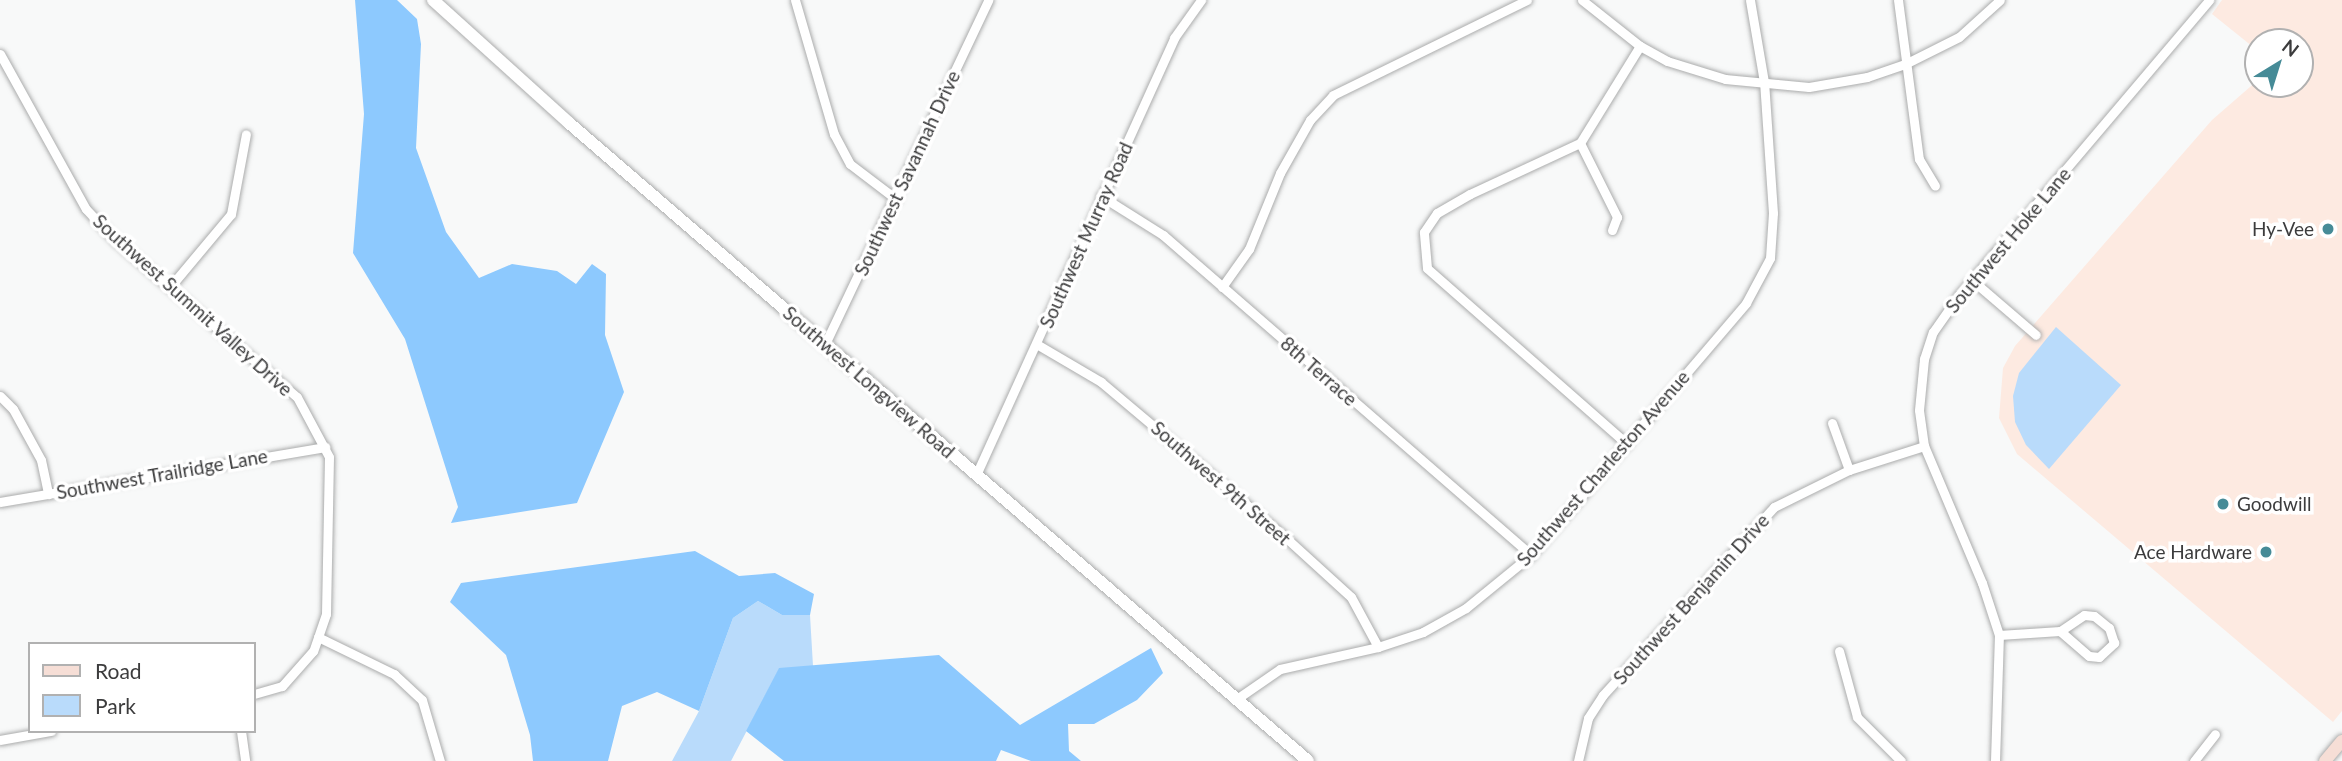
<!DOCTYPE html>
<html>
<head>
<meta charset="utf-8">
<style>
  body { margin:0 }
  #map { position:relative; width:2342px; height:761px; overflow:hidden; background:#f8f9f9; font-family:Lato,sans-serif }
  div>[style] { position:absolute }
  .commercial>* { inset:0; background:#fdeae1 }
  .green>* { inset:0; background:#b9dbfb }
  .forest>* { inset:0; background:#8dc9fe }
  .roads { filter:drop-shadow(0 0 2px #abacac) drop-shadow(0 0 2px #abacac) }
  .minor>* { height:9px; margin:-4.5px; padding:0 4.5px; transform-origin:4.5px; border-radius:4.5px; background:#fff }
  .tertiary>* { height:12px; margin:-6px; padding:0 6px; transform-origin:6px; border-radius:6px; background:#fff }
  .secondary>* { height:12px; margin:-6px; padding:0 6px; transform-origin:6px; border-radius:6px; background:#f6ded6 }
  .dots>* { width:19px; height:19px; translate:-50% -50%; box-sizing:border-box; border:4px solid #fff; border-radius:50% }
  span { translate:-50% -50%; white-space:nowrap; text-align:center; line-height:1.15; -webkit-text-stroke:7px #fff; paint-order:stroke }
  .street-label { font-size:19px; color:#3c3c3d }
  .poi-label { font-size:19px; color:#3c3c3d }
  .right { translate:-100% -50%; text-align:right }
  .left { translate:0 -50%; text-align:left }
  .legend { position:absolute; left:28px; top:642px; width:228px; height:91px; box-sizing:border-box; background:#fff; border:2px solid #b1b1b1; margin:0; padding:9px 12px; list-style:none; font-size:21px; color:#3c3c3d }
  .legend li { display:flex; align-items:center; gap:14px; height:35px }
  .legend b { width:35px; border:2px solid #b1b1b1 }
  .north { position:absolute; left:2244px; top:28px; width:70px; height:70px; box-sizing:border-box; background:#fff; border:2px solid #b1b1b1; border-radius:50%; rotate:38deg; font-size:19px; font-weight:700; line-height:28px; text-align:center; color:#3c3c3d }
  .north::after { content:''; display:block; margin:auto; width:24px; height:32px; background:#468b97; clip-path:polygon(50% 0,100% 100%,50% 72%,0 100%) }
</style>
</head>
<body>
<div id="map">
  <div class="commercial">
    <i style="clip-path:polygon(2222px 0,2342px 0,2342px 711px,2333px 722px,2017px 454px,1999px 418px,2003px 368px,2015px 346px,2212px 120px,2258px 80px,2258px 84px,2300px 84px,2300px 42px,2258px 42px,2258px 51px,2212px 14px)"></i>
  </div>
  <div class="green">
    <i style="clip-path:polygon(2056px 327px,2121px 385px,2049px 469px,2026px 445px,2015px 422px,2013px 396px,2019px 373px)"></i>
    <i style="clip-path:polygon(758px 601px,782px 615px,810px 615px,813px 666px,779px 669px,731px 761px,672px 761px,699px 711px,733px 618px)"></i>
  </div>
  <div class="forest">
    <i style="clip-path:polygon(355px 0,397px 0,417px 19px,421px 44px,416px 148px,446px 232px,479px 278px,512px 264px,557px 271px,576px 284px,592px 264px,606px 274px,605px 335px,624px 392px,577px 503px,451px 523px,458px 507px,405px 339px,353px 253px,364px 114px)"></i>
    <i style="clip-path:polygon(695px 551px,739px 576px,775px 573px,814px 594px,810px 615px,782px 615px,758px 601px,733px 618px,699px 711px,657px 692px,622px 706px,608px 761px,533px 761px,530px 735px,506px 655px,450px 602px,461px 583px)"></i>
    <i style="clip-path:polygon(1151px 648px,1163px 673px,1137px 700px,1094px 724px,1068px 724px,1069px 751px,1081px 761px,1031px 761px,1001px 750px,996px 761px,784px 761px,746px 731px,779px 668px,939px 655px,1020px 725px)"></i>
  </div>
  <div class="roads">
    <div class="minor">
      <i style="left:795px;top:0;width:140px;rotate:73.8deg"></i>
      <i style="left:834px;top:134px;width:34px;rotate:62deg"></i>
      <i style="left:850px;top:164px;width:58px;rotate:37.3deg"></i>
      <i style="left:1582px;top:0;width:74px;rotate:38.4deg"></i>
      <i style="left:1640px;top:46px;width:31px;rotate:29deg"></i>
      <i style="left:1667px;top:61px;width:61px;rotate:17.2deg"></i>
      <i style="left:1725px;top:79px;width:84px;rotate:5.4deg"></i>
      <i style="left:1809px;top:87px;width:59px;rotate:-9.8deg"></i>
      <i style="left:1867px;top:77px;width:40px;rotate:-18.9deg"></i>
      <i style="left:1905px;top:64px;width:60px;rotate:-26.6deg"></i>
      <i style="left:1959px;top:37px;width:55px;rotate:-42.1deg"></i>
      <i style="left:1898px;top:0;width:160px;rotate:82.5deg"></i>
      <i style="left:1919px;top:159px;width:31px;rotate:59deg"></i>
      <i style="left:0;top:54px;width:177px;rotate:61deg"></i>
      <i style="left:86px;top:209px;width:42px;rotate:46.9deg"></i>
      <i style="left:115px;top:240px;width:240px;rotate:40.8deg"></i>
      <i style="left:297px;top:397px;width:68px;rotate:61.9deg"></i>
      <i style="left:329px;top:457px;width:157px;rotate:91.1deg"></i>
      <i style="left:326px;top:614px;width:39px;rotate:109deg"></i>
      <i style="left:313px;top:651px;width:47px;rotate:131.5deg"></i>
      <i style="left:282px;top:686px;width:29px;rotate:164deg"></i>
      <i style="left:1580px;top:143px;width:83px;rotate:63.4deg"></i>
      <i style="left:1617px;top:217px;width:14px;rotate:111deg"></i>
      <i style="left:1101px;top:196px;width:73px;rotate:32.2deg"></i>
      <i style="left:1163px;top:235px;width:488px;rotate:41deg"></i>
      <i style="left:1972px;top:280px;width:84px;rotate:40.7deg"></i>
      <i style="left:170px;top:287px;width:95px;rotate:-50.1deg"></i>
      <i style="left:231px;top:214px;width:81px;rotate:-79.4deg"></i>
      <i style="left:1222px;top:287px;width:47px;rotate:-54.6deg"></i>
      <i style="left:1249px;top:249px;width:82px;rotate:-67.8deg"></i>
      <i style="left:1280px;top:173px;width:61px;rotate:-60.5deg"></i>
      <i style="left:1310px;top:120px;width:34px;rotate:-47deg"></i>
      <i style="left:1333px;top:95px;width:216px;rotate:-26.1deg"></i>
      <i style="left:825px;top:344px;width:381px;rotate:-64.6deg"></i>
      <i style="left:1038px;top:345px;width:73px;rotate:30.4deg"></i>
      <i style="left:1101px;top:382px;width:241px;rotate:40.1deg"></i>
      <i style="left:1285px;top:537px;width:89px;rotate:42.3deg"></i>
      <i style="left:1351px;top:597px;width:57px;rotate:61.6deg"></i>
      <i style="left:0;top:396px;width:18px;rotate:45deg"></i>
      <i style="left:13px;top:409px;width:58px;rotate:61.2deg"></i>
      <i style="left:41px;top:460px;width:35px;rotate:78deg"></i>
      <i style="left:1832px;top:423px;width:50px;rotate:70.1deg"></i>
      <i style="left:1627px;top:444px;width:266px;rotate:-138.7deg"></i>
      <i style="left:1427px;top:268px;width:36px;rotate:-95deg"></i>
      <i style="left:1424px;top:232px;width:23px;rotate:-56deg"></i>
      <i style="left:1437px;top:213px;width:38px;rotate:-30deg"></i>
      <i style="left:1470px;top:194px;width:121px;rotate:-24.9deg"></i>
      <i style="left:1580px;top:143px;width:114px;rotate:-58.3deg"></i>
      <i style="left:976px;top:475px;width:480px;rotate:-65.6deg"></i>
      <i style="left:1174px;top:38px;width:47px;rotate:-54.6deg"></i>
      <i style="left:0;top:502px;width:330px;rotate:-9.6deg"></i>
      <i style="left:1999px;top:635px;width:61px;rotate:-3.8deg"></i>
      <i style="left:2060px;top:631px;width:38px;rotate:41deg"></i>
      <i style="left:2089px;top:656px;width:10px;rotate:6deg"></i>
      <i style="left:2099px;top:657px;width:21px;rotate:-43deg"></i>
      <i style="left:2114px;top:643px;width:16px;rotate:-108deg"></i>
      <i style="left:2109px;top:628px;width:19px;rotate:-141deg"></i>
      <i style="left:2094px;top:616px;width:10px;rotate:-174deg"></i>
      <i style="left:2084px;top:615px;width:29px;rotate:146deg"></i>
      <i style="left:318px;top:637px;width:85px;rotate:26deg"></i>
      <i style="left:394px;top:674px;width:38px;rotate:43deg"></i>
      <i style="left:422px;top:700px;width:64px;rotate:73.6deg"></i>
      <i style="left:1839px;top:651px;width:68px;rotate:74.7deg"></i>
      <i style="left:1857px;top:717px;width:62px;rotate:45deg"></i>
      <i style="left:1238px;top:698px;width:51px;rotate:-34.6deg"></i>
      <i style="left:1280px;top:669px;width:100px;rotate:-12.7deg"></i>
      <i style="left:1378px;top:647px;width:47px;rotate:-18.4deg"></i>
      <i style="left:1423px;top:632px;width:49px;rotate:-29.2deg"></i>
      <i style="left:1466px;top:608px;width:84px;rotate:-39.2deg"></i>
      <i style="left:1531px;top:555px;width:331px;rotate:-49.5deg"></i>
      <i style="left:1746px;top:303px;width:51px;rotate:-61.9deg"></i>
      <i style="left:1770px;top:258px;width:45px;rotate:-86.2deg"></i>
      <i style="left:1773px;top:213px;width:131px;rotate:-93.9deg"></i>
      <i style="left:1764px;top:82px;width:83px;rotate:-99.7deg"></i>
      <i style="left:241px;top:731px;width:30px;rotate:82deg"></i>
      <i style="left:0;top:740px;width:52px;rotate:-10deg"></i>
      <i style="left:1578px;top:761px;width:44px;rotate:-76.9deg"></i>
      <i style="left:1588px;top:718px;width:27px;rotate:-57deg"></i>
      <i style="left:1603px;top:695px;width:254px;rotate:-47.7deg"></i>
      <i style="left:1774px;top:507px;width:84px;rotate:-26.3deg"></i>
      <i style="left:1849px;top:470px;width:79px;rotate:-17.7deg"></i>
      <i style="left:1995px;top:761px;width:126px;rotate:-88.2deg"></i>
      <i style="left:1999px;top:635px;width:55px;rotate:-108.1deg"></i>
      <i style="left:1982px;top:583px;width:149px;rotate:-112.9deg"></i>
      <i style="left:1924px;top:446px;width:36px;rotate:-98deg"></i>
      <i style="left:1919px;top:410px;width:51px;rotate:-84.4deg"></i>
      <i style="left:1924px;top:359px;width:28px;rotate:-72deg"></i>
      <i style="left:1933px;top:332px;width:45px;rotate:-54.9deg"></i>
      <i style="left:1959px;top:295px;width:387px;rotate:-49.7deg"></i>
      <i style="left:2194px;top:761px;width:34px;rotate:-52deg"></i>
    </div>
    <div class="tertiary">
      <i style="left:433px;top:0;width:183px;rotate:42.1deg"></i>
      <i style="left:569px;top:123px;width:976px;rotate:40.8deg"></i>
    </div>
    <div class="secondary">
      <i style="left:2325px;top:761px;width:26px;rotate:-50deg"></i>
    </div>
  </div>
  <div class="dots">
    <i style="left:2328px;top:229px;background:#468b97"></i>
    <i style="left:2223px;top:504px;background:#468b97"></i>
    <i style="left:2266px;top:552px;background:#468b97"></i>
  </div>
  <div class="street-label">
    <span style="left:907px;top:173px;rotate:-65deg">Southwest Savannah Drive</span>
    <span style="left:1086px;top:235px;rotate:-66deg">Southwest Murray Road</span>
    <span style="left:2008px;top:240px;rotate:-50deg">Southwest Hoke Lane</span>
    <span style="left:193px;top:305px;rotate:42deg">Southwest Summit Valley Drive</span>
    <span style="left:1319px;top:371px;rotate:41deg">8th Terrace</span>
    <span style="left:869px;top:382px;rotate:41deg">Southwest Longview Road</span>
    <span style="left:1603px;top:468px;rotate:-49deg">Southwest Charleston Avenue</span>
    <span style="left:162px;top:474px;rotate:-10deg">Southwest Trailridge Lane</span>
    <span style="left:1221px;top:483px;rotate:41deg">Southwest 9th Street</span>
    <span style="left:1691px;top:599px;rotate:-48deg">Southwest Benjamin Drive</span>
  </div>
  <div class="poi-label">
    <span class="right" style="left:2314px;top:229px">Hy-Vee</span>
    <span class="left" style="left:2237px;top:504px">Goodwill</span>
    <span class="right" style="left:2252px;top:552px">Ace Hardware</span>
  </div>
  <ul class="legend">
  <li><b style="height:9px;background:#f6ded6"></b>Road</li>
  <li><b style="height:19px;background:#b9dbfb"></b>Park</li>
  </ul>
  <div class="north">N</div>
</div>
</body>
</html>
